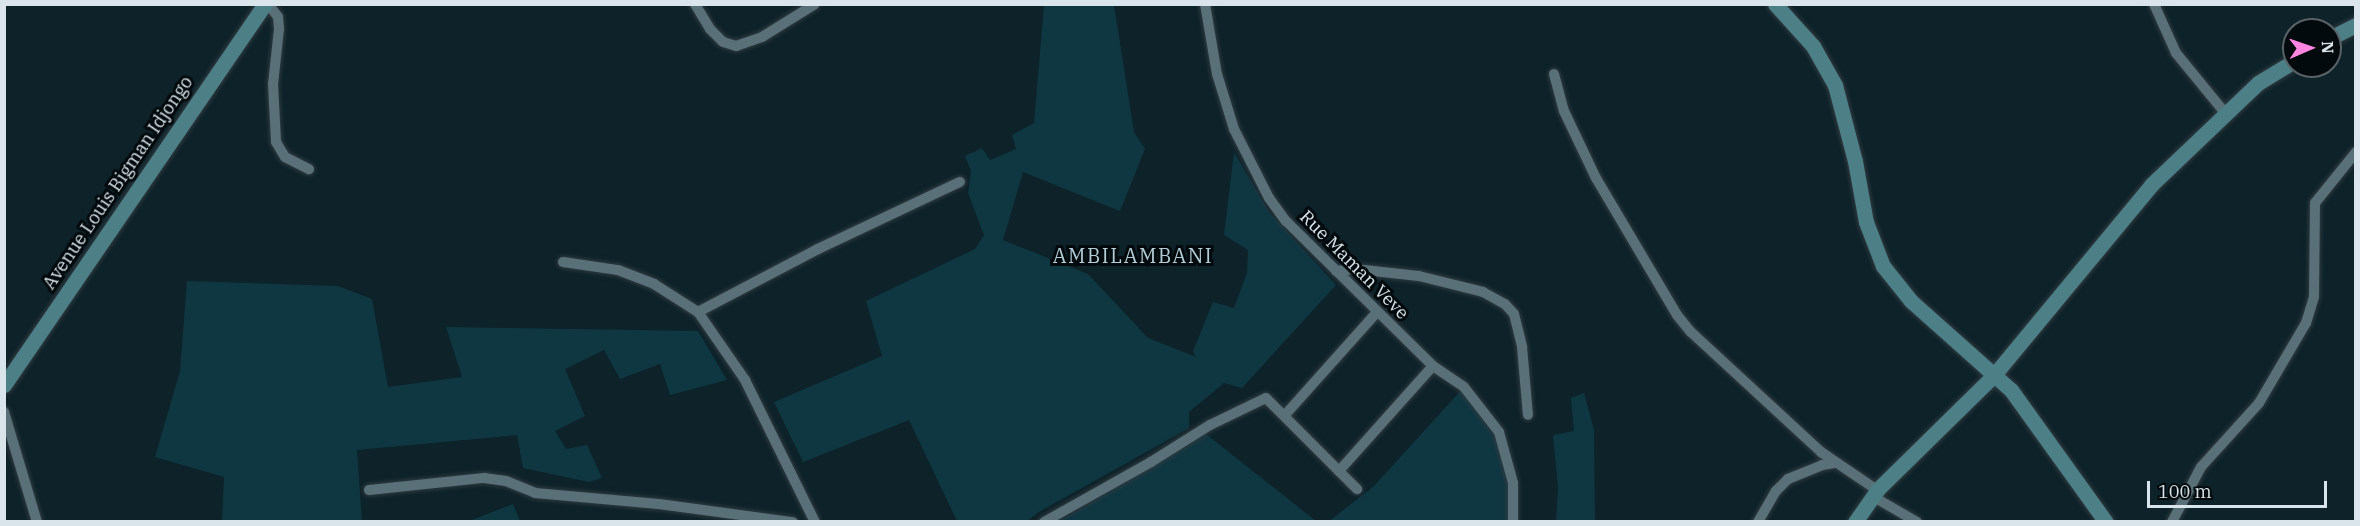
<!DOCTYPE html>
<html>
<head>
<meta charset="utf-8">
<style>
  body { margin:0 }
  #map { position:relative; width:2360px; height:526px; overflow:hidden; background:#0d2229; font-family:"IBM Plex Serif",serif }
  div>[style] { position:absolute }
  .green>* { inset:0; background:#0f3742 }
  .roads { filter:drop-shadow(0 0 2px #303b41) drop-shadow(0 0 2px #303b41) }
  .street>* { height:10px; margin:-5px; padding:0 5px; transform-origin:5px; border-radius:5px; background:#597078 }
  .secondary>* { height:15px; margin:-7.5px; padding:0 7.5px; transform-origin:7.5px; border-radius:7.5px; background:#4d7f86 }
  span { translate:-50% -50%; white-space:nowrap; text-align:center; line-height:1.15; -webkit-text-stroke:6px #030a0d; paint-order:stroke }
  .street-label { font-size:18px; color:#d9e5ea }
  .neighbourhood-label { font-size:20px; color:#b4ced7; letter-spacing:1.5px }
  .frame { position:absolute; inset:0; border:6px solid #d9e5ea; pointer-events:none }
  .north { position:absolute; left:2282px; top:18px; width:60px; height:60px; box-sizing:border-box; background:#030a0d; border:2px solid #596265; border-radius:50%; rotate:88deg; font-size:16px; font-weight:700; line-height:24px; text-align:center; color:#d9e5ea }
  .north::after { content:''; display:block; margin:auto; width:21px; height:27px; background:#fe86e1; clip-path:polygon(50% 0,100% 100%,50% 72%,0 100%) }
  .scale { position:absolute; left:2147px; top:481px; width:180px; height:27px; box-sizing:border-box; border:3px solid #d9e5ea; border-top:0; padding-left:8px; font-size:18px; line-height:21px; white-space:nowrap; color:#d9e5ea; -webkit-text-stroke:4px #030a0d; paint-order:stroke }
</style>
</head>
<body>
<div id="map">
  <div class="green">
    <i style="clip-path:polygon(1044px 5px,1114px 5px,1134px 132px,1145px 149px,1120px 211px,1023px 172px,1003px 240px,1088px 274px,1148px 338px,1196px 357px,1193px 351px,1213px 302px,1234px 308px,1247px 273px,1248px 250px,1224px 235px,1234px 152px,1269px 212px,1336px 285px,1242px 388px,1224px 383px,1189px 412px,1189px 428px,1039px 512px,1027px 521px,957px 521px,909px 420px,803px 462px,774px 402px,882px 356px,866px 301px,975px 249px,984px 235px,968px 193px,971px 171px,965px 156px,982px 148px,990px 160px,1016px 149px,1012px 135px,1034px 123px)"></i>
    <i style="clip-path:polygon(187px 281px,338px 286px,372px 299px,388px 387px,462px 377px,446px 327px,698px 331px,727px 380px,670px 395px,660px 364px,620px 379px,604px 350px,565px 369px,585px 416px,555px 431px,566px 449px,587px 445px,602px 478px,589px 482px,523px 468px,517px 435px,357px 450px,362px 521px,222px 521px,224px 477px,155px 457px,180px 371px)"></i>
    <i style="clip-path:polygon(1464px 387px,1499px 432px,1513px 483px,1513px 521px,1328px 522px,1374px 486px)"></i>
    <i style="clip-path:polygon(1584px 393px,1594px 430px,1595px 521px,1556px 521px,1558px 488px,1553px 435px,1574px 431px,1571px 398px)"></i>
    <i style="clip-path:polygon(1206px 434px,1316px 521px,1058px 522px,1171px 456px)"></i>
    <i style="clip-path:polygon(513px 504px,520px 521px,469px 521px)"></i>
  </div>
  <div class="roads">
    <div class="street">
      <i style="left:268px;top:4px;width:16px;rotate:52deg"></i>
      <i style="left:278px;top:17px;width:12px;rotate:85deg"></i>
      <i style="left:279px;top:29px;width:55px;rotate:96.2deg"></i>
      <i style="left:273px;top:84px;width:58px;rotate:87deg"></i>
      <i style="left:276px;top:142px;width:17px;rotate:59deg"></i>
      <i style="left:285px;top:157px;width:27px;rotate:27deg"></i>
      <i style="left:695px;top:4px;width:29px;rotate:59deg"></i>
      <i style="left:710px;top:29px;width:18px;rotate:45deg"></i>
      <i style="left:723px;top:42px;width:14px;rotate:17deg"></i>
      <i style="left:736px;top:46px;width:28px;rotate:-19deg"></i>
      <i style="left:762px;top:37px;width:62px;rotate:-31.9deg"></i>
      <i style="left:1205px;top:4px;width:71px;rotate:80.3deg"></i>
      <i style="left:1217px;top:74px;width:58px;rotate:72.8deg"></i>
      <i style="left:1234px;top:129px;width:77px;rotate:63.1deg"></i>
      <i style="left:1269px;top:198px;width:29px;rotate:54deg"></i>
      <i style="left:1286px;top:221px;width:206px;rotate:44.6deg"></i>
      <i style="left:1433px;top:366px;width:37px;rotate:34deg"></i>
      <i style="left:1464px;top:387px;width:57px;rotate:52.1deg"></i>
      <i style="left:1499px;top:432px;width:53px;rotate:74.6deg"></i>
      <i style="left:1513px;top:483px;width:39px;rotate:90deg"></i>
      <i style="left:2154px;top:4px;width:54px;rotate:65.8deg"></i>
      <i style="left:2176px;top:53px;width:79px;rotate:50.7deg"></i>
      <i style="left:1554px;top:74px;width:38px;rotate:75deg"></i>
      <i style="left:1564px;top:111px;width:74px;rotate:64.5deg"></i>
      <i style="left:1596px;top:178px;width:159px;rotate:59.4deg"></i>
      <i style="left:1677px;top:315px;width:22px;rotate:51deg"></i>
      <i style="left:1691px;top:332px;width:177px;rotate:42.7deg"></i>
      <i style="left:1821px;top:452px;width:68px;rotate:34.2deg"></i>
      <i style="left:563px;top:262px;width:56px;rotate:8.3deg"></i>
      <i style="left:618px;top:270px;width:39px;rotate:21deg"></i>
      <i style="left:654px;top:284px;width:52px;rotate:32.5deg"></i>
      <i style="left:698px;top:312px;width:83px;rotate:55.3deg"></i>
      <i style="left:745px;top:380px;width:158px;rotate:63.8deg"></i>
      <i style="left:1336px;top:271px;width:19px;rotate:-6deg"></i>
      <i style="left:1355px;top:269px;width:64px;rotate:6.2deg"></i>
      <i style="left:1419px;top:276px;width:66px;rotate:14deg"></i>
      <i style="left:1483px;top:292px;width:25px;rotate:29deg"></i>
      <i style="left:1505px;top:304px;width:13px;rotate:48deg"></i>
      <i style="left:1514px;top:314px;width:34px;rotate:76deg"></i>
      <i style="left:1522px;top:347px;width:68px;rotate:85deg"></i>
      <i style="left:698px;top:312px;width:136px;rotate:-27.7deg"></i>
      <i style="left:818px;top:249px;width:157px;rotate:-25.3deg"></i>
      <i style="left:4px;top:412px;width:115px;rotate:73.3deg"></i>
      <i style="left:1285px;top:415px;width:138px;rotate:-48.2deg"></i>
      <i style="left:1339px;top:471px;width:141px;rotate:-48.2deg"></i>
      <i style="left:369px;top:490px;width:116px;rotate:-6deg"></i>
      <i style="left:484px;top:478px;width:22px;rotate:8deg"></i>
      <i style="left:506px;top:481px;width:31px;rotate:22deg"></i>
      <i style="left:535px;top:493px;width:124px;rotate:5.1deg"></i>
      <i style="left:659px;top:504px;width:135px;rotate:7.7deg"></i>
      <i style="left:1872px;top:496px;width:52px;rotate:30deg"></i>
      <i style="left:1044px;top:522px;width:123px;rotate:-29.3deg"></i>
      <i style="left:1151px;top:462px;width:70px;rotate:-32.1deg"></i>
      <i style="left:1210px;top:425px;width:62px;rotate:-25.7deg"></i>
      <i style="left:1266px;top:398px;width:129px;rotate:45deg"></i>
      <i style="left:1758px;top:522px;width:36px;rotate:-60deg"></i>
      <i style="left:1776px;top:491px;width:17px;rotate:-45deg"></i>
      <i style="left:1788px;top:479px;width:37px;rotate:-22deg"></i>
      <i style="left:1822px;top:465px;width:13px;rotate:-9deg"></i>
      <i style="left:2172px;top:522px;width:62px;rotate:-62.2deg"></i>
      <i style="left:2201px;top:467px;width:86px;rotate:-47.8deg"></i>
      <i style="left:2259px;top:403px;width:93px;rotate:-59.6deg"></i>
      <i style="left:2306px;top:323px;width:27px;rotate:-73deg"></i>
      <i style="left:2314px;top:297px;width:94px;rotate:-89.4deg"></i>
      <i style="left:2315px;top:203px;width:65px;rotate:-51.2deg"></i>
    </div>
    <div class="secondary">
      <i style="left:1775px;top:4px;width:57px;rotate:47.9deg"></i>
      <i style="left:1813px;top:46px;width:45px;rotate:60.6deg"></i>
      <i style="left:1835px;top:85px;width:79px;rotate:75.3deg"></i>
      <i style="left:1855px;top:161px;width:62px;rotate:79.8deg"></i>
      <i style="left:1866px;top:222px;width:47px;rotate:68.9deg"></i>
      <i style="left:1883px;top:266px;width:45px;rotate:51.3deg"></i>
      <i style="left:1911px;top:301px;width:134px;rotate:41.7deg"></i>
      <i style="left:2011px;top:390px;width:163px;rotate:54.3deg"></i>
      <i style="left:2330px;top:38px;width:29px;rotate:-27deg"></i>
      <i style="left:4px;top:385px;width:462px;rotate:-55.6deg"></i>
      <i style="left:1855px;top:522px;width:39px;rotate:-55deg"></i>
      <i style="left:1877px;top:490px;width:164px;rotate:-44.5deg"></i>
      <i style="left:1994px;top:375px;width:246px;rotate:-50.4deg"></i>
      <i style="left:2151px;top:185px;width:148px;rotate:-43.6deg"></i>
      <i style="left:2258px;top:83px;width:42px;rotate:-31.4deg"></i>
    </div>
  </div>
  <div class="street-label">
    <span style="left:118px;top:183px;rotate:-56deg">Avenue Louis Bigman Idjongo</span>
    <span style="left:1354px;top:265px;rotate:45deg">Rue Maman Veve</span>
  </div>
  <div class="neighbourhood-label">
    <span style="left:1133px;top:255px">AMBILAMBANI</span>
  </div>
  <div class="frame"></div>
  <div class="north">N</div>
  <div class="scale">100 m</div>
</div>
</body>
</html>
